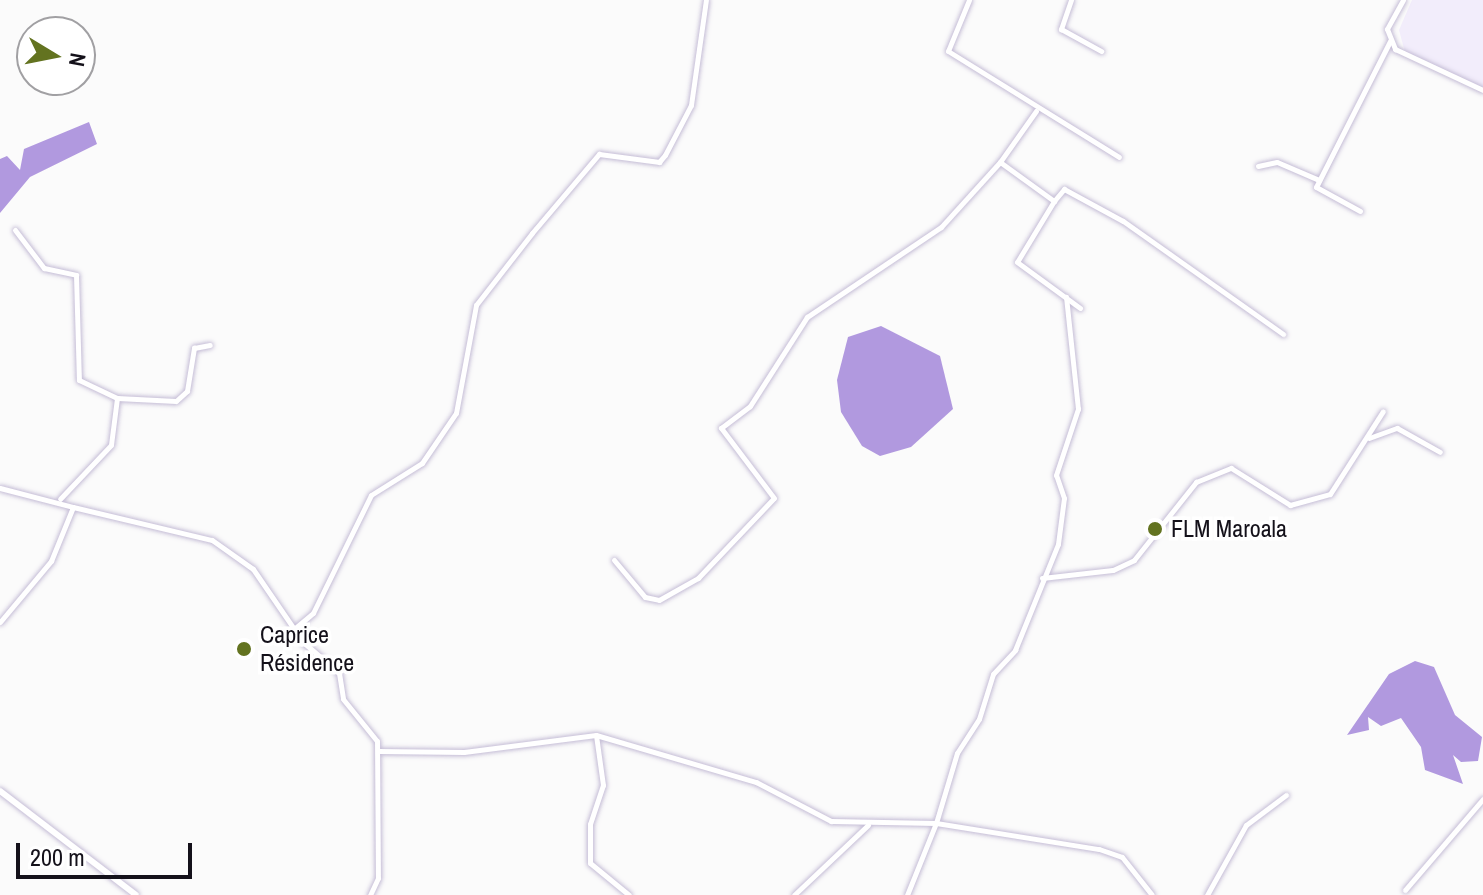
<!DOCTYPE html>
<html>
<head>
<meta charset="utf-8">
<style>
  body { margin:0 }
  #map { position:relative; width:1483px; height:895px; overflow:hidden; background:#fbfbfb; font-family:"Archivo Narrow",sans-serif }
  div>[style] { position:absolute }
  .built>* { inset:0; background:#f2edfb }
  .water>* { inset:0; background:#b199df }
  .roads { filter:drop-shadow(0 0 2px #c5bdd6) drop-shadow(0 0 2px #c5bdd6) }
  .street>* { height:5px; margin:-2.5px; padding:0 2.5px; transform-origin:2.5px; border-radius:2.5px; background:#fff }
  .secondary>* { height:6px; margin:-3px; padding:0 3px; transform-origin:3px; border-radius:3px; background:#fff }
  .dots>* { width:22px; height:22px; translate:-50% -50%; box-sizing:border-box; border:4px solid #fff; border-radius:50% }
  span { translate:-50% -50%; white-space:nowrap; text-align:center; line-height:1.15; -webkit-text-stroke:7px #fff; paint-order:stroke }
  .poi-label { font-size:24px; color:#14111a }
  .left { translate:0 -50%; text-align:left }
  .north { position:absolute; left:16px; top:16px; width:80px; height:80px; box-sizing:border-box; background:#fff; border:2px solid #a1a0a3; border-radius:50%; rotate:100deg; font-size:22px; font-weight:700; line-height:32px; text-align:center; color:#14111a }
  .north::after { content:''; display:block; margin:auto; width:28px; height:36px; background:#637320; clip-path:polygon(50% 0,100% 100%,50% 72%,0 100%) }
  .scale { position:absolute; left:16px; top:843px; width:176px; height:36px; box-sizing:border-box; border:4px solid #14111a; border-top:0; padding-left:10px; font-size:24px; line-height:28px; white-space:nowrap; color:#14111a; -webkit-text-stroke:6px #fff; paint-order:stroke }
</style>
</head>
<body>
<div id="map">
  <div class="built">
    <i style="clip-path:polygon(1412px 0,1483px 0,1483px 90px,1406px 56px,1399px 30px)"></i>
  </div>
  <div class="water">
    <i style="clip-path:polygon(89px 122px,97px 144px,30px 177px,0 213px,0 159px,7px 156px,20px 170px,24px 149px)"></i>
    <i style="clip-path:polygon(881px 326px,940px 356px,953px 409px,911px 447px,880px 456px,862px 446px,841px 412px,837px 380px,848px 337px)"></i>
    <i style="clip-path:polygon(1415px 661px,1434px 667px,1455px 715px,1482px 737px,1478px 761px,1461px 762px,1453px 755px,1463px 784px,1425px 770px,1421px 747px,1401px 718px,1381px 726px,1368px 717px,1369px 730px,1347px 735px,1389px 674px)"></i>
  </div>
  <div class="roads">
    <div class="street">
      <i style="left:969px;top:0;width:55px;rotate:112.4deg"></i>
      <i style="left:948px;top:51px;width:201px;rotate:31.8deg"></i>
      <i style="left:1071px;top:0;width:31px;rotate:109deg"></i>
      <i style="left:1061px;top:29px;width:46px;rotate:28.8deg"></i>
      <i style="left:1403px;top:0;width:33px;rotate:119deg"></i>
      <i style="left:1387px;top:29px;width:22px;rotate:68deg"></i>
      <i style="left:1395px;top:49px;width:97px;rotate:25deg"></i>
      <i style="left:1036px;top:111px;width:62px;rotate:125.2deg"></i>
      <i style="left:1000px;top:162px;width:67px;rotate:35.8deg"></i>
      <i style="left:1054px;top:201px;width:71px;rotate:121.2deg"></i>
      <i style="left:1017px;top:262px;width:78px;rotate:36.1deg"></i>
      <i style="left:1258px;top:166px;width:19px;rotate:-12deg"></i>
      <i style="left:1277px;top:162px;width:46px;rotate:23.2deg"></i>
      <i style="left:1054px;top:201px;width:16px;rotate:-50deg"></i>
      <i style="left:1064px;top:189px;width:67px;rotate:28.5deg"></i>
      <i style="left:1123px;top:221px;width:196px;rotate:35.2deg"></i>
      <i style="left:1360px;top:211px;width:50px;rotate:-151.4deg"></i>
      <i style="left:1316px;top:187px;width:164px;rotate:-63.1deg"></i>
      <i style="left:15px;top:230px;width:48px;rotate:52.7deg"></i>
      <i style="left:44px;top:268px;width:33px;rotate:12deg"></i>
      <i style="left:76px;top:275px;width:105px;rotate:88.4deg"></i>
      <i style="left:79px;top:380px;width:42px;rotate:25.3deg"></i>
      <i style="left:117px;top:398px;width:47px;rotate:97.3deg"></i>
      <i style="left:111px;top:445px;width:74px;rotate:133.4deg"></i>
      <i style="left:117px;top:398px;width:59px;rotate:2.9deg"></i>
      <i style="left:176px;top:401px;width:15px;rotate:-42deg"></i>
      <i style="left:187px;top:391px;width:44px;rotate:-80.8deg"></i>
      <i style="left:194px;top:348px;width:16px;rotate:-11deg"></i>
      <i style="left:1369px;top:438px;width:30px;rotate:-20deg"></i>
      <i style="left:1397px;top:428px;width:49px;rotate:29.2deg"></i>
      <i style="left:0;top:488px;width:75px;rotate:14.6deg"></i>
      <i style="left:614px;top:560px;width:48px;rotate:50deg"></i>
      <i style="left:645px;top:597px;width:14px;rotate:12deg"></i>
      <i style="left:659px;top:600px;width:45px;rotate:-29.4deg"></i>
      <i style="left:698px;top:578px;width:110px;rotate:-46.5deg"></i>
      <i style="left:774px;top:498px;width:88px;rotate:-127.1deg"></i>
      <i style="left:721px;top:428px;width:36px;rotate:-37deg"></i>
      <i style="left:750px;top:406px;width:106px;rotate:-57.4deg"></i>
      <i style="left:807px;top:317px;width:161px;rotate:-33.9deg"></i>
      <i style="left:941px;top:227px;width:88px;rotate:-47.8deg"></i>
      <i style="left:1042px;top:578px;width:71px;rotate:-6.4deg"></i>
      <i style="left:1113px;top:570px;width:23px;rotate:-25deg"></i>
      <i style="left:1134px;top:560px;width:100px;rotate:-51.5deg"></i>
      <i style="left:1196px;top:482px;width:38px;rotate:-22deg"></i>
      <i style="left:1231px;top:468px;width:70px;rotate:32.1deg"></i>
      <i style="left:1290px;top:505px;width:41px;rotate:-15.4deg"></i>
      <i style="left:1330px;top:494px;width:98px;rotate:-57.4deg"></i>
      <i style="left:0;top:622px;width:80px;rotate:-50.1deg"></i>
      <i style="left:51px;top:561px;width:58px;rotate:-67.8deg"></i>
      <i style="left:73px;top:507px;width:143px;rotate:13.4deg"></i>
      <i style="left:212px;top:540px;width:50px;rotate:35.3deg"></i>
      <i style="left:253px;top:569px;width:88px;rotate:55.6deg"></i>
      <i style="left:303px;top:642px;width:48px;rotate:40.7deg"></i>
      <i style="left:339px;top:673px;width:26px;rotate:81deg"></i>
      <i style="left:343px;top:699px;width:54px;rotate:51deg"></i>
      <i style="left:377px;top:741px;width:137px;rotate:89.6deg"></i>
      <i style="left:378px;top:878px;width:19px;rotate:115deg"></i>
      <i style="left:294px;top:629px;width:25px;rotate:-40deg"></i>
      <i style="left:313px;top:613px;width:131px;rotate:-63.8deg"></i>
      <i style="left:371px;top:495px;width:60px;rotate:-32.1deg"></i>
      <i style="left:422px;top:463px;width:60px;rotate:-55.8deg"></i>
      <i style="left:456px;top:413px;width:110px;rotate:-79.5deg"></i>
      <i style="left:476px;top:305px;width:91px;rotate:-52.1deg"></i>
      <i style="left:532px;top:233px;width:104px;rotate:-49.7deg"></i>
      <i style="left:599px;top:154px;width:61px;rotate:7.6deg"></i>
      <i style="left:659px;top:162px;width:9px;rotate:-49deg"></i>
      <i style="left:665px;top:155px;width:56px;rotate:-62.5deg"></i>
      <i style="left:691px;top:105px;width:106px;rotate:-81.9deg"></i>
      <i style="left:378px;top:751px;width:86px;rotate:0.7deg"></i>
      <i style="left:464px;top:752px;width:133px;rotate:-7.3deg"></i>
      <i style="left:1405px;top:890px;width:120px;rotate:-49.4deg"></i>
      <i style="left:629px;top:895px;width:50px;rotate:-140.6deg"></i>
      <i style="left:590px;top:863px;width:39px;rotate:-90deg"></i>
      <i style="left:590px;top:824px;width:41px;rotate:-71.6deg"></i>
      <i style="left:603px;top:785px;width:50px;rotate:-98deg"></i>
      <i style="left:596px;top:735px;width:167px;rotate:16.4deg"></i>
      <i style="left:756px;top:782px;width:85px;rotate:27.5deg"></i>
      <i style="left:831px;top:821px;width:105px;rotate:1.1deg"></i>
      <i style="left:936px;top:823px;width:73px;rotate:-73.3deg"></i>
      <i style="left:957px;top:753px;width:40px;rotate:-57.1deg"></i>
      <i style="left:979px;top:719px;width:47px;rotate:-72.7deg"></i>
      <i style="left:993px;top:674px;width:33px;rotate:-47deg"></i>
      <i style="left:1015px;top:650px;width:114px;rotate:-67.9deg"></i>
      <i style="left:1058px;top:544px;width:46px;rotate:-82.6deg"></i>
      <i style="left:1064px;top:498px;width:24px;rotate:-109deg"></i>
      <i style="left:1056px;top:475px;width:70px;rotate:-71.6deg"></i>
      <i style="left:1078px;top:409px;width:113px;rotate:-96.1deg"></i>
      <i style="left:794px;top:895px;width:102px;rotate:-43.4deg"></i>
      <i style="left:907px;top:895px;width:78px;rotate:-68.1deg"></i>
      <i style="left:936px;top:823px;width:165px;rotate:9.1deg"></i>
      <i style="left:1099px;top:849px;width:24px;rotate:19deg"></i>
      <i style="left:1122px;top:857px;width:48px;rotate:51.7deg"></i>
      <i style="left:1207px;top:895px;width:80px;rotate:-60.9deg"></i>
      <i style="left:1246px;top:825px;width:50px;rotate:-36.9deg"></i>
    </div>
    <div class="secondary">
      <i style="left:0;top:791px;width:171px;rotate:37.4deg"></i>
    </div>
  </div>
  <div class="dots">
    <i style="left:1155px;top:529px;background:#637320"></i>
    <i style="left:244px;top:649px;background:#637320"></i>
  </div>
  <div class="poi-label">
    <span class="left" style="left:1171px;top:529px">FLM Maroala</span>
    <span class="left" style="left:260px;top:649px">Caprice<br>Résidence</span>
  </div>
  <div class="north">N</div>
  <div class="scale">200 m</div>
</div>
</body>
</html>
